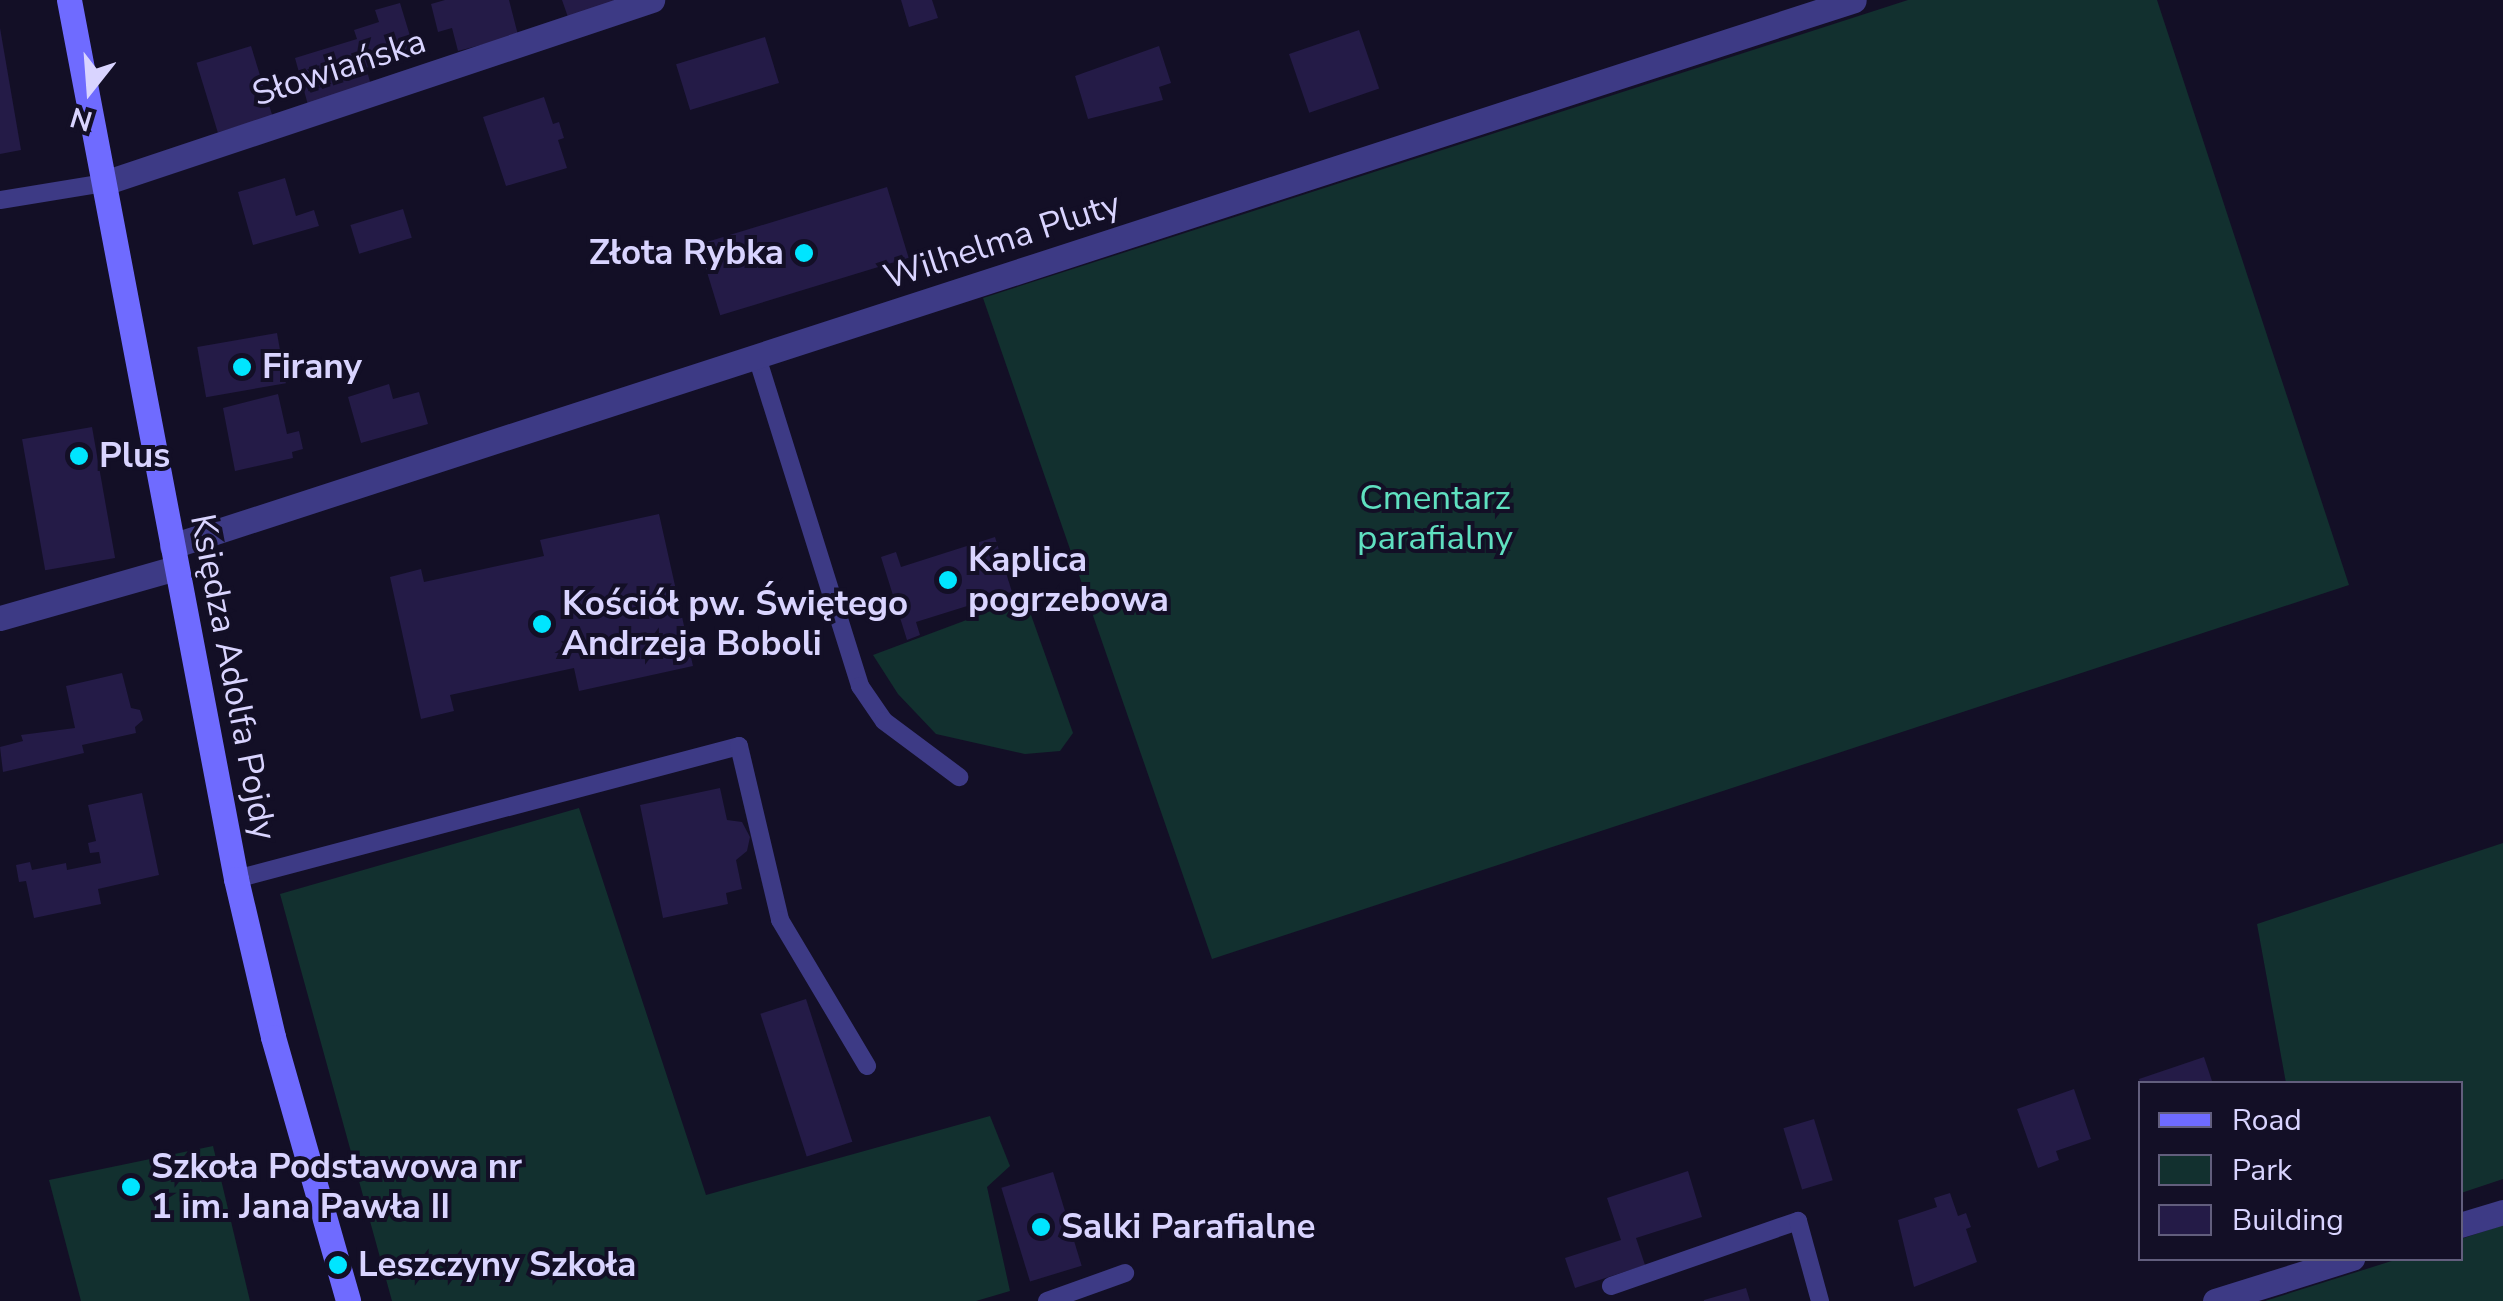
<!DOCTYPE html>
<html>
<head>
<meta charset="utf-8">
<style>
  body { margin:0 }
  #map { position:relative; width:2503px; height:1301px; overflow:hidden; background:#130f26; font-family:"Nunito Sans",sans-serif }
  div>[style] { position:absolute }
  .green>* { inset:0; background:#12302f }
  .building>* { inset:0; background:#241b47; transform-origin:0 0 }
  .lane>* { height:18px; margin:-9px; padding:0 9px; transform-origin:9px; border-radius:9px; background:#3d3a85 }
  .street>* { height:25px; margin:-12.5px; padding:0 12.5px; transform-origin:12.5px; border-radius:12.5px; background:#3d3a85 }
  .secondary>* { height:25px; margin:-12.5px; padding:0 12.5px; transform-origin:12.5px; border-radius:12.5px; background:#6f6bff }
  .dots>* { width:28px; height:28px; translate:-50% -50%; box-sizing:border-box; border:5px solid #130f26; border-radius:50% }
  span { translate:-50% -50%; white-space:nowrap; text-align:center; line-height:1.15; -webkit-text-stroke:8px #130f26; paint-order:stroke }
  .street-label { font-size:35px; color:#d9d4ff }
  .poi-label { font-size:35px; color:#d9d4ff; font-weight:700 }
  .right { translate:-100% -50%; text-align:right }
  .left { translate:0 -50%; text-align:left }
  .park-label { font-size:35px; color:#5fe0c0 }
  .legend { position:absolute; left:2138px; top:1081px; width:325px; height:180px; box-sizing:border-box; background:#130f26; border:2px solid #625e7d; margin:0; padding:12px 18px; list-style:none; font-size:30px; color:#d9d4ff }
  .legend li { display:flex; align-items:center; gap:20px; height:50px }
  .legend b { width:50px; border:2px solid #625e7d }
  .north { position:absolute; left:40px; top:40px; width:100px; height:100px; -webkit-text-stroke:8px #130f26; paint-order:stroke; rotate:197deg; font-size:28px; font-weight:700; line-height:40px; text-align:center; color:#d9d4ff }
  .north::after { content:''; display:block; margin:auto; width:35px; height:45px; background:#d9d4ff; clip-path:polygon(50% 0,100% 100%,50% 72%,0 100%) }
</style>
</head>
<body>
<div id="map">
  <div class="green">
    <i style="clip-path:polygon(1908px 0,2157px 0,2349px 585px,1212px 959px,983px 298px)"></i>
    <i style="clip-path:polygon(1025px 598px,1073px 733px,1060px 751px,1025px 754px,936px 734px,898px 694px,873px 655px)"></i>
    <i style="clip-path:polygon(579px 808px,706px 1195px,990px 1116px,1010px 1166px,987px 1187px,1010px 1291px,976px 1301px,392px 1301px,280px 894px)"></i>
    <i style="clip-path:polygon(2503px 843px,2503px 1179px,2461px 1193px,2460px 1084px,2286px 1083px,2257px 924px)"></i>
    <i style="clip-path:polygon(213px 1146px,250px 1301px,81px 1301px,49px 1180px)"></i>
    <i style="clip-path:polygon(2503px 1225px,2503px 1301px,2265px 1301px,2398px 1259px,2460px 1258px,2461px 1239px)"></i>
  </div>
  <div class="building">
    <i style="clip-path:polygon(445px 0,509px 0,518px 35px,458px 51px,452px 28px,438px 32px,431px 4px)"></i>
    <i style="clip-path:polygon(562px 0,621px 0,569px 20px)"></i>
    <i style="clip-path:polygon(901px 0,932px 0,938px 18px,909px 27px)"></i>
    <i style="clip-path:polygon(400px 3px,414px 49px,366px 68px,371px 85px,308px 105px,295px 58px,357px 39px,354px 30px,379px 22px,375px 10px)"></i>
    <i style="clip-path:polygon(0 28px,21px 150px,0 154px)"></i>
    <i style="left:1359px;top:30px;width:62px;height:74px;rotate:71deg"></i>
    <i style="left:765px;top:37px;width:48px;height:93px;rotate:73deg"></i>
    <i style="left:251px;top:46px;width:73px;height:57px;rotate:73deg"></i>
    <i style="clip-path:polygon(1159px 46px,1171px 83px,1159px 87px,1163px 100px,1088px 119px,1075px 76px)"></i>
    <i style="clip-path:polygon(544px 97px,553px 124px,559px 122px,564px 138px,558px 140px,567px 168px,506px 186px,483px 117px)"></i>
    <i style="clip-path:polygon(285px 178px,296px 216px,314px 210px,319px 226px,253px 245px,238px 192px)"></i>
    <i style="left:887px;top:187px;width:74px;height:197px;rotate:73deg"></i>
    <i style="left:403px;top:209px;width:30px;height:55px;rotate:73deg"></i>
    <i style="left:277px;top:333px;width:51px;height:81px;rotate:80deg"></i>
    <i style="clip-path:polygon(389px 384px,393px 399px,419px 392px,428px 424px,361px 443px,348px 397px)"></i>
    <i style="clip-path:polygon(278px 394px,287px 434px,299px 431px,303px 449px,292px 452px,293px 458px,235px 471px,223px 408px)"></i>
    <i style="left:92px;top:427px;width:133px;height:71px;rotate:80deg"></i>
    <i style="clip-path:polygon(659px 514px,693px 666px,579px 691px,574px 668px,450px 695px,454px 711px,421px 719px,390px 577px,421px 569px,424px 582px,544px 556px,540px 540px)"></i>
    <i style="clip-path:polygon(995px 537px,1012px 592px,916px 622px,920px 635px,907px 640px,881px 557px,896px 552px,901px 567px)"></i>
    <i style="clip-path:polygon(122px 673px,131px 708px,140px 710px,143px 720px,135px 727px,136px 733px,82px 745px,84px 753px,3px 772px,0 747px,23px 741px,21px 735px,75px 728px,66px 686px)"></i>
    <i style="clip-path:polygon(720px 788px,727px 820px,742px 822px,750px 837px,747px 851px,736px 860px,742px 889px,726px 893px,728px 904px,663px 918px,640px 805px)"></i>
    <i style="clip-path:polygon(142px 793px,159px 875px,98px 889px,101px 904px,34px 918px,26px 881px,19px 882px,16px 865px,30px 862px,32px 870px,66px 863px,67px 870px,101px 863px,99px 852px,90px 853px,88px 843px,96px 841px,88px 805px)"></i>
    <i style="left:806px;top:999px;width:150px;height:48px;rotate:72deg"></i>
    <i style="clip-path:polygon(2204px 1057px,2213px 1084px,2141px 1084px,2139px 1079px)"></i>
    <i style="clip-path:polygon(2074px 1089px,2091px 1139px,2056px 1151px,2059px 1160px,2038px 1168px,2017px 1109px)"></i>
    <i style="left:1814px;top:1119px;width:64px;height:32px;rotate:73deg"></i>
    <i style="clip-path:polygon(1688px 1171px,1702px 1217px,1636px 1238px,1645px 1265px,1575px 1288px,1565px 1258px,1621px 1240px,1607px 1198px)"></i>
    <i style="left:1053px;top:1172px;width:98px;height:54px;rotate:73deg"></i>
    <i style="clip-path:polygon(1950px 1193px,1958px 1216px,1966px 1213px,1971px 1227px,1966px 1229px,1977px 1262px,1914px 1287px,1898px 1220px,1937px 1207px,1934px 1198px)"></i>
    <i style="clip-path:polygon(1746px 1288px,1750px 1301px,1704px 1301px,1704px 1300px)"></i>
  </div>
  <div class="lane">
    <i style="left:0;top:200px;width:105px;rotate:-9.3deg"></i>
    <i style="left:757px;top:357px;width:345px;rotate:72.6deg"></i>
    <i style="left:860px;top:686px;width:42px;rotate:55.6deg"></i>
    <i style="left:884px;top:721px;width:94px;rotate:36.7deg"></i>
    <i style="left:236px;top:879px;width:520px;rotate:-14.81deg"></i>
    <i style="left:739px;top:746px;width:179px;rotate:76.7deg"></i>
    <i style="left:780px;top:920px;width:170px;rotate:59.2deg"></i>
    <i style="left:1611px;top:1286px;width:198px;rotate:-19.2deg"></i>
    <i style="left:1798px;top:1221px;width:83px;rotate:74.6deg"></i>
    <i style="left:1047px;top:1301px;width:83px;rotate:-19.7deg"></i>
  </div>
  <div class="street">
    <i style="left:104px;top:183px;width:578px;rotate:-18.47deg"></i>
    <i style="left:172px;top:546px;width:1768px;rotate:-17.98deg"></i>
    <i style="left:0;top:618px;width:183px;rotate:-15.9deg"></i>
    <i style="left:2460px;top:1225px;width:45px;rotate:-16.8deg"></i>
    <i style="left:2215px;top:1301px;width:144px;rotate:-17.4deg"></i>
  </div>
  <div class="secondary">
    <i style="left:69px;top:0;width:895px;rotate:79.24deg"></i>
    <i style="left:236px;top:879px;width:162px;rotate:76.8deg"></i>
    <i style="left:273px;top:1037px;width:274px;rotate:74.1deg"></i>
  </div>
  <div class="dots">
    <i style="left:804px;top:253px;background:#00e5ff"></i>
    <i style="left:242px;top:367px;background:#00e5ff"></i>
    <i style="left:79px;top:456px;background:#00e5ff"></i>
    <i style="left:948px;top:580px;background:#00e5ff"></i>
    <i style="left:542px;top:624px;background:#00e5ff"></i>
    <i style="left:131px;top:1187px;background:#00e5ff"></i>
    <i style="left:1041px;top:1227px;background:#00e5ff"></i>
    <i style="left:338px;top:1265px;background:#00e5ff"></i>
  </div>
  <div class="street-label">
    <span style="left:339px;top:68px;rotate:-18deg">Słowiańska</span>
    <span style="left:1002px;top:241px;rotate:-18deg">Wilhelma Pluty</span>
    <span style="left:233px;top:677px;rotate:79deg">Księdza Adolfa Pojdy</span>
  </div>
  <div class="poi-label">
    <span class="right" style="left:784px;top:253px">Złota Rybka</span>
    <span class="left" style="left:262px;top:367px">Firany</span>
    <span class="left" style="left:99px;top:456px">Plus</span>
    <span class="left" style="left:968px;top:580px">Kaplica<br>pogrzebowa</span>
    <span class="left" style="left:562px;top:624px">Kościół pw. Świętego<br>Andrzeja Boboli</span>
    <span class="left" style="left:151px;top:1187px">Szkoła Podstawowa nr<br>1 im. Jana Pawła II</span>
    <span class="left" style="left:1061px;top:1227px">Salki Parafialne</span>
    <span class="left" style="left:358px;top:1265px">Leszczyny Szkoła</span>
  </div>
  <div class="park-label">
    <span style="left:1435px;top:518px">Cmentarz<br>parafialny</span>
  </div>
  <ul class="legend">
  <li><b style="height:12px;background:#6f6bff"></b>Road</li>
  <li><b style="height:28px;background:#12302f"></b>Park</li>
  <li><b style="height:28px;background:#241b47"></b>Building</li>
  </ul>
  <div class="north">N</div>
</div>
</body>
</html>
